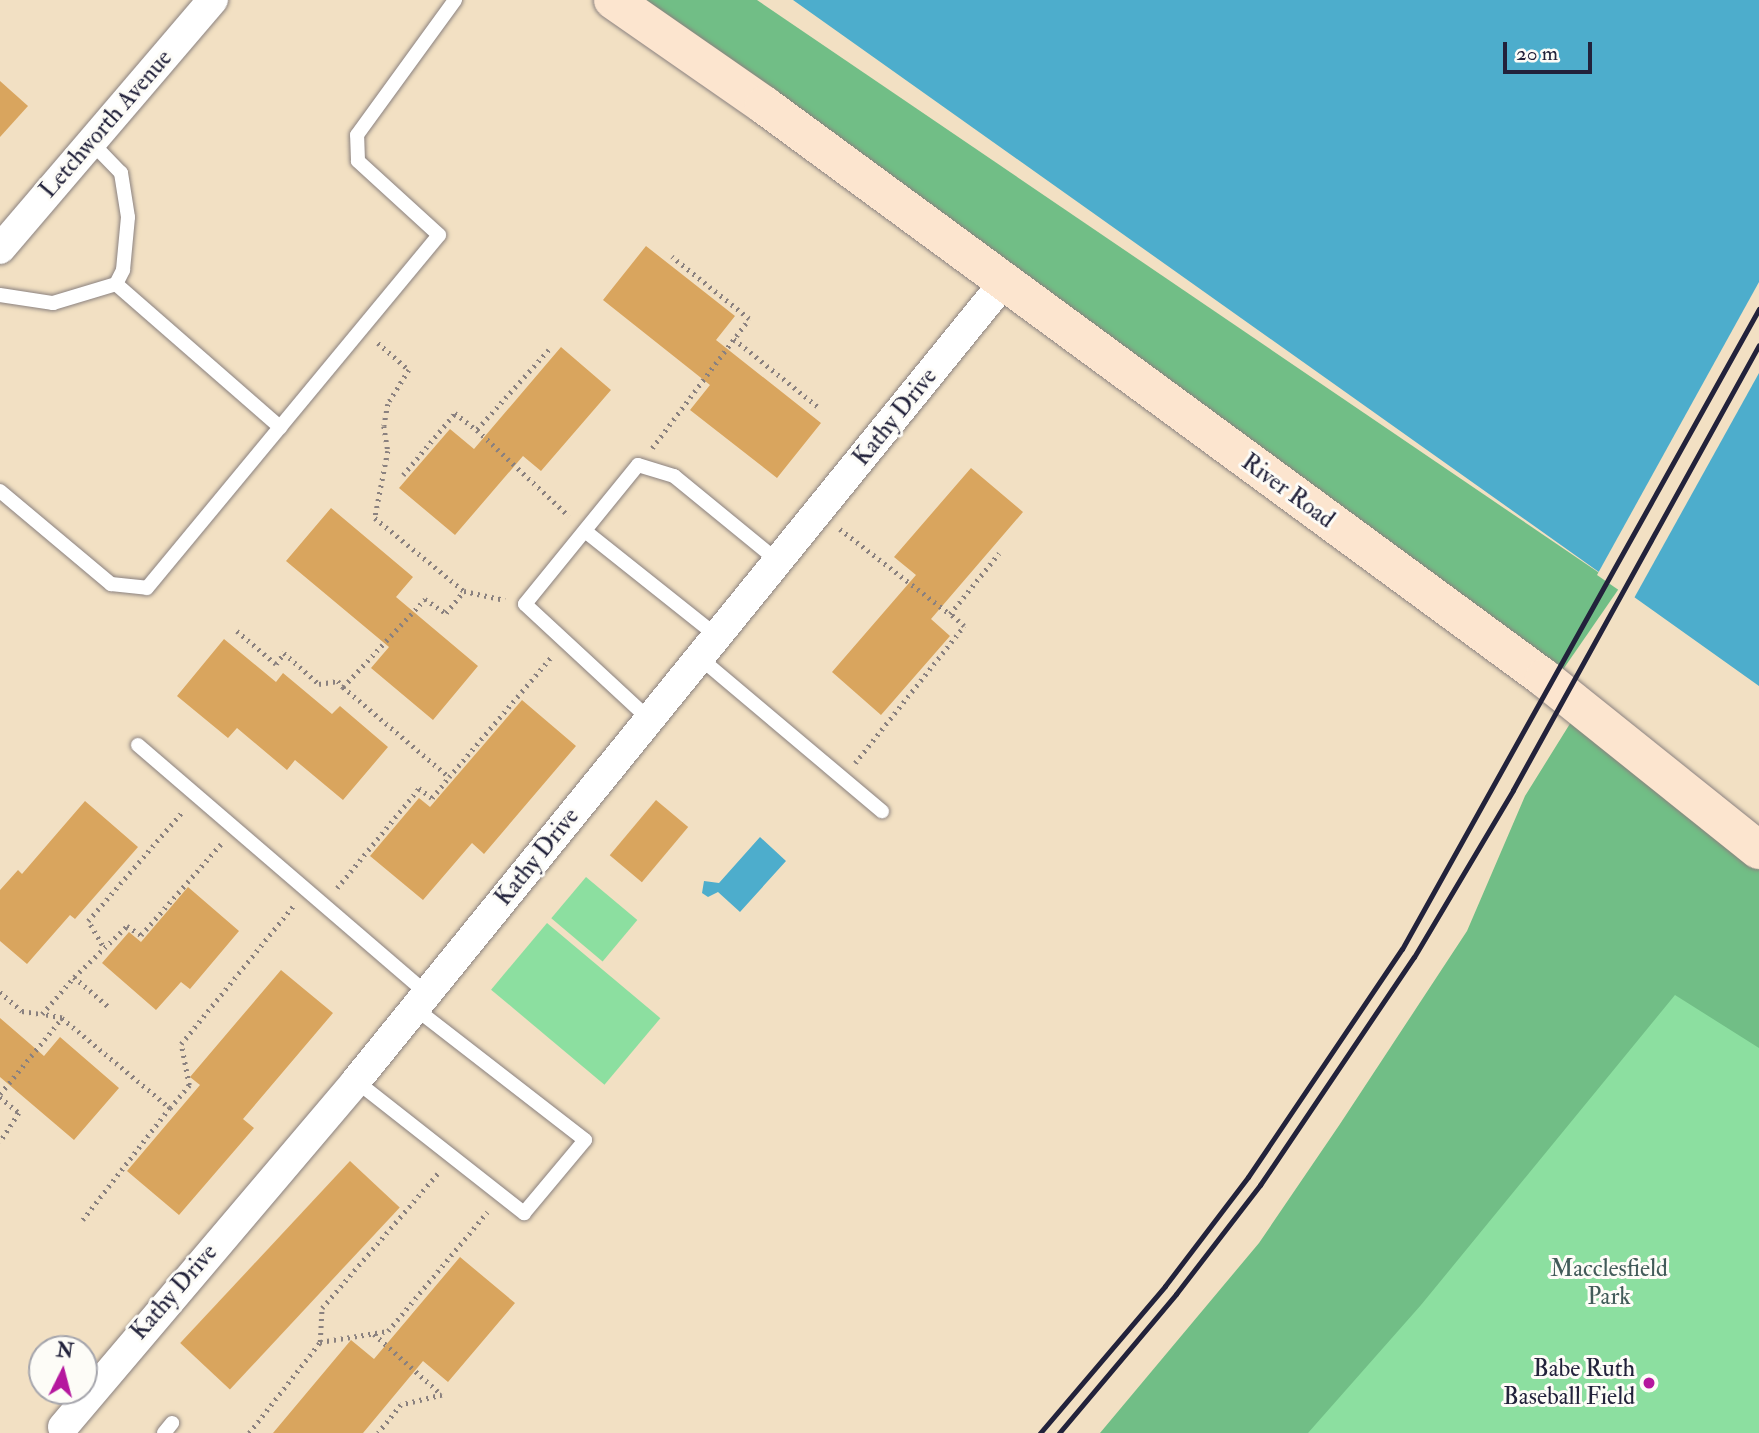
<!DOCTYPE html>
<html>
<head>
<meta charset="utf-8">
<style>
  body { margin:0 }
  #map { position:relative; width:1759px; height:1433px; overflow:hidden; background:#f2e0c3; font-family:"IM FELL Double Pica",serif }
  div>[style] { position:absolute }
  .green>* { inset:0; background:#8cdfa0; transform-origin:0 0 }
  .forest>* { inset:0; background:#71be86 }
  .water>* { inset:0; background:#4dadcc }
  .pier>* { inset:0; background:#f2e0c3 }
  .building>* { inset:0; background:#d9a55e; transform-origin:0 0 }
  .path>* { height:4.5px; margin-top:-2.25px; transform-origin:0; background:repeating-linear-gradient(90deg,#8a817f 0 2px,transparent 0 7px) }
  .roads { filter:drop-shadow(0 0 2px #8a817f) drop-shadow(0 0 2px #8a817f) }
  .service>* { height:14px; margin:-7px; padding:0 7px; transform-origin:7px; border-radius:7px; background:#fff }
  .minor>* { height:30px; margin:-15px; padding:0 15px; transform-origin:15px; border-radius:15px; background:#fff }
  .secondary>* { height:38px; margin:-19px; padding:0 19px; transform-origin:19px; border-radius:19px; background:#fce5cf }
  .rail>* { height:5px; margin:-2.5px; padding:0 2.5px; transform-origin:2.5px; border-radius:2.5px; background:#22223b }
  .dots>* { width:19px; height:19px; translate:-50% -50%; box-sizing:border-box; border:4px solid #fdfcf7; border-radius:50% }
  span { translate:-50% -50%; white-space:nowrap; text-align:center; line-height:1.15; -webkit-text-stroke:6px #fdfcf7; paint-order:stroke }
  .street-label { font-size:24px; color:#22223b }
  .park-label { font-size:24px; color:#425b59 }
  .poi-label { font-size:24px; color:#22223b }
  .right { translate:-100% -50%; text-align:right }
  .north { position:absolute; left:28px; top:1335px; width:70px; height:70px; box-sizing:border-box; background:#fdfcf7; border:2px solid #a5a5ac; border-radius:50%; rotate:6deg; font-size:19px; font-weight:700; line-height:28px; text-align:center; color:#22223b }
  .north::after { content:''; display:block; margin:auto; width:24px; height:32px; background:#b5179e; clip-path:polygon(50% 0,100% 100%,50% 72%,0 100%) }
  .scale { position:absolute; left:1503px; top:42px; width:89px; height:32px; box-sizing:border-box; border:4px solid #22223b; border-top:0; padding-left:9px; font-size:21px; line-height:24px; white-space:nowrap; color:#22223b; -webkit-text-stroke:5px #fdfcf7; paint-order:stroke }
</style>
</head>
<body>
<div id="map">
  <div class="green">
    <i style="left:586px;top:877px;width:67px;height:54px;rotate:40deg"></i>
    <i style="clip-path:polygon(1759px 890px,1759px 1433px,1293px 1433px)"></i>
    <i style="left:547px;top:923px;width:148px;height:87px;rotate:40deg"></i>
  </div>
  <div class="forest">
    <i style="clip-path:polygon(613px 0,757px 0,1620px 587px,1553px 684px)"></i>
    <i style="clip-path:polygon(1576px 714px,1759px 863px,1759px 1048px,1675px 995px,1421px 1305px,1308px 1433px,1100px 1433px,1259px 1243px,1340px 1124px,1467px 931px,1525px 796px)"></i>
  </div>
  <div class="water">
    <i style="clip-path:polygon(793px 0,1759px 0,1759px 686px,1620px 587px)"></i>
    <i style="clip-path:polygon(760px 837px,786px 861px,740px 912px,718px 892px,708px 897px,702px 893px,704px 881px,719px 883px)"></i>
  </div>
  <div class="pier">
    <i style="clip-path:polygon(1759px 282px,1759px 373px,1633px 600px,1597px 575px)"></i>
  </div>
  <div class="building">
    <i style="clip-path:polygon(0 81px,28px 106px,0 137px)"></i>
    <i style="clip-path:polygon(646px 246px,735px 316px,716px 340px,821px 423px,777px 478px,690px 410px,710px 385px,603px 300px)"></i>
    <i style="clip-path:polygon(561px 347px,611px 390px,541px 471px,523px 456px,455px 535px,399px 488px,450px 429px,474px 449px)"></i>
    <i style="clip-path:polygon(971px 468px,1023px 512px,931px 619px,950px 636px,881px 715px,832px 672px,916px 575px,894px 557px)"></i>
    <i style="clip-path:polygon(331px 508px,413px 577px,396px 597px,478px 666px,433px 720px,371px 668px,389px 647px,286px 561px)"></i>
    <i style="clip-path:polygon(224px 639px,276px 682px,283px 673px,332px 714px,340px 706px,388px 747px,343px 800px,295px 760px,287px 770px,237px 728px,228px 738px,177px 696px)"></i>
    <i style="clip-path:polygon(522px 700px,576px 746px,484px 854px,472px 843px,423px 900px,370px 856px,419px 798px,430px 807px)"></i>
    <i style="left:656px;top:800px;width:42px;height:72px;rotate:40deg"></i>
    <i style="clip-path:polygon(85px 801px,138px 847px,75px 919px,70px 915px,27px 964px,0 941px,0 890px,18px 870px,22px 874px)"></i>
    <i style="clip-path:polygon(188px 887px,239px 931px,190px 989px,181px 982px,156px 1010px,102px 963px,129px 932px,141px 942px)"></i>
    <i style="clip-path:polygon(281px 970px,333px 1013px,243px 1119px,254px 1128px,179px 1215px,127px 1171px,200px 1085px,190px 1077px)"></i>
    <i style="clip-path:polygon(0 1018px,44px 1056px,60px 1037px,119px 1088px,74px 1140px,0 1077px)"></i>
    <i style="left:350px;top:1161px;width:68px;height:249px;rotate:43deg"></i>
    <i style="clip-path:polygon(460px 1257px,515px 1303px,448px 1382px,423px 1361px,363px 1433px,273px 1433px,351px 1340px,374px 1359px)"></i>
  </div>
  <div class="path">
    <i style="left:734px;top:339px;width:107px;rotate:38.9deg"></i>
    <i style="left:378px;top:343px;width:41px;rotate:41.1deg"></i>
    <i style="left:409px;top:370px;width:40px;rotate:122deg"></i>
    <i style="left:388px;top:404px;width:22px;rotate:100deg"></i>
    <i style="left:384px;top:426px;width:25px;rotate:81deg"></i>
    <i style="left:388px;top:451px;width:68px;rotate:101deg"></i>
    <i style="left:375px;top:518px;width:115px;rotate:39.4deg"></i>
    <i style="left:464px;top:591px;width:42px;rotate:12.4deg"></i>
    <i style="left:549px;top:350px;width:108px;rotate:132deg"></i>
    <i style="left:477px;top:430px;width:126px;rotate:43.1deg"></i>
    <i style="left:652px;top:448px;width:161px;rotate:-53.1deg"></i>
    <i style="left:749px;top:319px;width:99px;rotate:-141.2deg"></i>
    <i style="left:403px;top:475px;width:81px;rotate:-50deg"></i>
    <i style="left:455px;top:413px;width:28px;rotate:38deg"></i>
    <i style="left:840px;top:529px;width:139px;rotate:37.7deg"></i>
    <i style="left:237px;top:631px;width:51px;rotate:40.2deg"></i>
    <i style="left:276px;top:664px;width:14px;rotate:-54deg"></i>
    <i style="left:284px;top:653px;width:47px;rotate:41.5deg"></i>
    <i style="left:319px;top:684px;width:19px;rotate:-9deg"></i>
    <i style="left:338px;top:681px;width:8px;rotate:50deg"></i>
    <i style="left:343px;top:687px;width:120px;rotate:-47deg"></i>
    <i style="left:425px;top:599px;width:25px;rotate:34deg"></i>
    <i style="left:446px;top:613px;width:28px;rotate:-51deg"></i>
    <i style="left:343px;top:687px;width:139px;rotate:40.3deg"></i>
    <i style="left:449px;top:777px;width:157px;rotate:-49.6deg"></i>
    <i style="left:855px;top:763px;width:175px;rotate:-51.5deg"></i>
    <i style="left:964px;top:626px;width:18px;rotate:-139deg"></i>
    <i style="left:950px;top:614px;width:78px;rotate:-51.2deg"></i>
    <i style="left:337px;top:888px;width:129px;rotate:-50.6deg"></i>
    <i style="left:419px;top:788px;width:16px;rotate:38deg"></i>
    <i style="left:432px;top:798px;width:27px;rotate:-51deg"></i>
    <i style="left:102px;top:945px;width:28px;rotate:-120deg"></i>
    <i style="left:88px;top:921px;width:145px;rotate:-49.2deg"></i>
    <i style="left:74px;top:977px;width:48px;rotate:40.7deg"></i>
    <i style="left:0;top:992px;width:29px;rotate:41deg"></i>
    <i style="left:22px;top:1011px;width:20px;rotate:9deg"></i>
    <i style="left:62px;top:1018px;width:141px;rotate:39.8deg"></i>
    <i style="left:170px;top:1108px;width:142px;rotate:127.8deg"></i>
    <i style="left:0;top:1094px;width:98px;rotate:-50.8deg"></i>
    <i style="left:62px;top:1018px;width:20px;rotate:-169deg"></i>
    <i style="left:42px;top:1014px;width:49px;rotate:-49.1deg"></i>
    <i style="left:74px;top:977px;width:74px;rotate:-43.9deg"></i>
    <i style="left:127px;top:926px;width:17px;rotate:33deg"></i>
    <i style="left:141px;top:935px;width:121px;rotate:-48.7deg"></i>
    <i style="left:0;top:1097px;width:25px;rotate:40deg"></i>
    <i style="left:19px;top:1113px;width:35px;rotate:123deg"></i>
    <i style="left:170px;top:1108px;width:30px;rotate:-50deg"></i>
    <i style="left:189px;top:1085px;width:42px;rotate:-101deg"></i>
    <i style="left:181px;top:1044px;width:179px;rotate:-50.9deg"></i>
    <i style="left:374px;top:1334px;width:91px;rotate:41.9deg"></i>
    <i style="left:442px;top:1395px;width:42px;rotate:166.3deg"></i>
    <i style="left:401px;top:1405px;width:36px;rotate:129deg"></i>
    <i style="left:320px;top:1342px;width:34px;rotate:-87deg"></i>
    <i style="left:322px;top:1308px;width:178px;rotate:-49.3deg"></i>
    <i style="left:249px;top:1433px;width:115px;rotate:-52deg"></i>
    <i style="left:320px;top:1342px;width:69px;rotate:-9.2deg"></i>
    <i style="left:388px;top:1331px;width:155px;rotate:-50.2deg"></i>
  </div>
  <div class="roads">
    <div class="service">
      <i style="left:116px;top:284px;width:218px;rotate:41.1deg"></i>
      <i style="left:0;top:295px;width:54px;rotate:8.6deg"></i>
      <i style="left:53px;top:303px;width:66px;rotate:-16.8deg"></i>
      <i style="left:116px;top:284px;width:16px;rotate:-63deg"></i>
      <i style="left:123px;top:270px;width:53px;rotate:-84.6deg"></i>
      <i style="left:128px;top:217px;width:45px;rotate:-99deg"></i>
      <i style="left:121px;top:173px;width:45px;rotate:-134.1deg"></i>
      <i style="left:0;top:491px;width:145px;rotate:40deg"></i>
      <i style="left:111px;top:584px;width:36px;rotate:6deg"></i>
      <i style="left:147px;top:588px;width:458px;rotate:-50.4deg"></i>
      <i style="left:439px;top:235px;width:110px;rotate:-137.6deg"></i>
      <i style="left:358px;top:161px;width:26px;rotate:-92deg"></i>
      <i style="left:357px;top:135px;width:167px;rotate:-54deg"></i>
      <i style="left:585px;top:531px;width:169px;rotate:38.5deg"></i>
      <i style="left:700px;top:658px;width:238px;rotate:40.1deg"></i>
      <i style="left:649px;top:719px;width:169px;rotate:-137.2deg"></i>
      <i style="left:525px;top:604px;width:179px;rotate:-50.9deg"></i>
      <i style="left:638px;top:465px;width:38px;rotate:17deg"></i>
      <i style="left:674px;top:476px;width:134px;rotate:39.3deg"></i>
      <i style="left:138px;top:745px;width:380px;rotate:40.7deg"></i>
      <i style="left:356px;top:1081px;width:214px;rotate:38.2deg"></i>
      <i style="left:524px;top:1213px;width:95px;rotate:-50.1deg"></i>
      <i style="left:585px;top:1140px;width:215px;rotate:-142.2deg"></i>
      <i style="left:164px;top:1433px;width:13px;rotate:-51deg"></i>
    </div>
    <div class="minor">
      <i style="left:0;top:249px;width:328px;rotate:-49.5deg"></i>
      <i style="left:63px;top:1427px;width:453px;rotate:-49.7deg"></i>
      <i style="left:356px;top:1081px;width:1030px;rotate:-50.95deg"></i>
    </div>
    <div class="secondary">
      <i style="left:613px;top:0;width:184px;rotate:34.8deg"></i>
      <i style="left:764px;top:105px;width:968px;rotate:36.3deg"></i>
      <i style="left:1544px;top:678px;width:275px;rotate:38.7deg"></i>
    </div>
  </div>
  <div class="rail">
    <i style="left:1040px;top:1433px;width:193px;rotate:-49.6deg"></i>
    <i style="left:1165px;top:1286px;width:137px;rotate:-52.7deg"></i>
    <i style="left:1248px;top:1177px;width:275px;rotate:-56deg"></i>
    <i style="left:1402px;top:949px;width:733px;rotate:-60.85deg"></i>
    <i style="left:1059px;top:1433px;width:182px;rotate:-49.9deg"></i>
    <i style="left:1176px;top:1294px;width:138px;rotate:-52.4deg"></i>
    <i style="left:1260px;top:1185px;width:275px;rotate:-56deg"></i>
    <i style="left:1414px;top:957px;width:194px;rotate:-59.3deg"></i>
    <i style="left:1513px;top:790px;width:508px;rotate:-61.07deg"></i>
  </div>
  <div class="dots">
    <i style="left:1649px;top:1383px;background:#b5179e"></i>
  </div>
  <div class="street-label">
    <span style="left:106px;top:124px;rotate:-49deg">Letchworth Avenue</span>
    <span style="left:895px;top:417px;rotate:-51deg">Kathy Drive</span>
    <span style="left:1288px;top:491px;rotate:36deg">River Road</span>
    <span style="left:537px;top:857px;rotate:-51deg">Kathy Drive</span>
    <span style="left:174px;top:1292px;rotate:-49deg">Kathy Drive</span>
  </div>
  <div class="park-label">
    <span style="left:1609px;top:1283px">Macclesfield<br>Park</span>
  </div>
  <div class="poi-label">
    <span class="right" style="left:1635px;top:1383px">Babe Ruth<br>Baseball Field</span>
  </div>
  <div class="north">N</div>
  <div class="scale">20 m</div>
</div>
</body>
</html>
